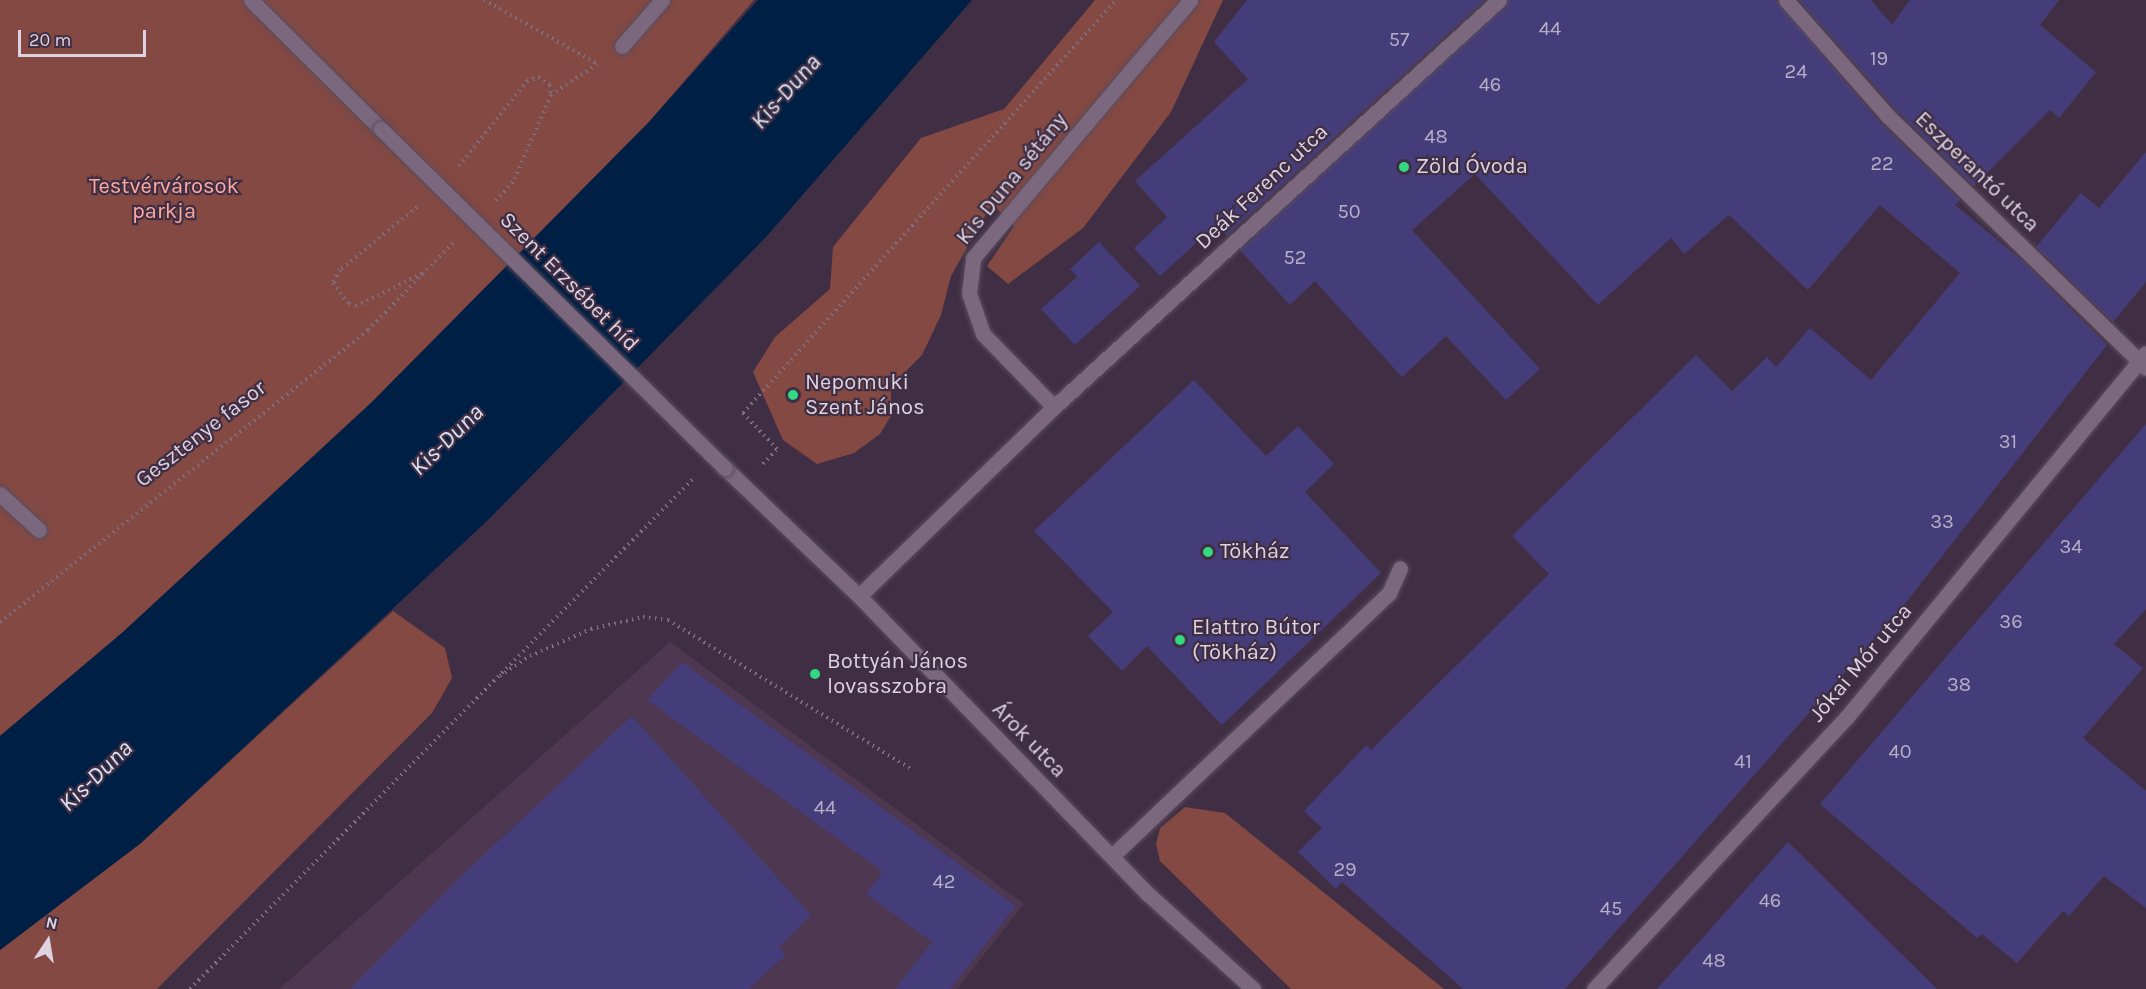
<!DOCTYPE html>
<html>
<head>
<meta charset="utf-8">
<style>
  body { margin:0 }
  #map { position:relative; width:2146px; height:989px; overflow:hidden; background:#402f44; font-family:Karla,sans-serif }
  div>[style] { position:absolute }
  .built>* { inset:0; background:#4d3751 }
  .green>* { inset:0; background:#844943 }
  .water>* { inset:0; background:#001f44 }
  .building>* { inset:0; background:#453d79 }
  .path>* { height:4px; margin-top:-2px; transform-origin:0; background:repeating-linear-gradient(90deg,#7e6f81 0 1.5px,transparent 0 6px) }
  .roads { filter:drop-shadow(0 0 2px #5a4c5d) drop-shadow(0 0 2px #5a4c5d) }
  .lane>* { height:15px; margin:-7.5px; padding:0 7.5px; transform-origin:7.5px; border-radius:7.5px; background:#7b687f }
  .street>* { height:15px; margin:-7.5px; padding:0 7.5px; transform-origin:7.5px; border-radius:7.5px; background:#7b687f }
  .secondary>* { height:15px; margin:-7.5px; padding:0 7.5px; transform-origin:7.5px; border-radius:7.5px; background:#7b687f }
  .bridges { filter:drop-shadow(0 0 2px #5a4c5d) drop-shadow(0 0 2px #5a4c5d) }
  .secondary-bridge>* { height:15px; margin:-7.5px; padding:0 7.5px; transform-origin:7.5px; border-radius:7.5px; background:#7b687f }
  .dots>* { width:16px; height:16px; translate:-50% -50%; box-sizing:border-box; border:3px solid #402f44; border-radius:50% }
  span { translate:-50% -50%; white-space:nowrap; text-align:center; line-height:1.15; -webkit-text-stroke:4.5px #402f44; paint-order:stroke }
  .number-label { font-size:20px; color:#b8aec6 }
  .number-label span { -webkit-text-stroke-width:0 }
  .poi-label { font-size:22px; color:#ded3e0 }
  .left { translate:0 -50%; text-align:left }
  .street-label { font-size:22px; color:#ded3e0 }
  .park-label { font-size:22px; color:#ffa99e }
  .water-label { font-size:24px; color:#d7e3f3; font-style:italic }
  .north { position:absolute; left:18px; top:911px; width:60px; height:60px; -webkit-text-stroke:4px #402f44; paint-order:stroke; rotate:12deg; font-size:16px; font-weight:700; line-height:24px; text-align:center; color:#ded3e0 }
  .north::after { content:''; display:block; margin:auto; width:21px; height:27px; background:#ded3e0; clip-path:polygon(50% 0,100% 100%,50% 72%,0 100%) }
  .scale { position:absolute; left:18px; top:30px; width:128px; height:27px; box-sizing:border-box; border:3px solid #ded3e0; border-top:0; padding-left:8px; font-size:18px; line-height:21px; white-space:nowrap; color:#ded3e0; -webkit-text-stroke:4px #402f44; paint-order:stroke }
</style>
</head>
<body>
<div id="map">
  <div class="built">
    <i style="clip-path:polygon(670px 642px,1024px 904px,957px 989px,279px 989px)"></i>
  </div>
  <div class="green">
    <i style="clip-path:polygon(0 0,754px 0,648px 123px,372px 402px,123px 632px,0 736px)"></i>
    <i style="clip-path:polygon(1095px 0,1223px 0,1171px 112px,1083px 228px,1008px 284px,987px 266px,1014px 226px,992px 204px,951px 276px,941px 315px,922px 355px,891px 386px,891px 416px,880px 434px,854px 453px,817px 464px,783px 440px,753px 372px,775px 337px,830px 289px,833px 247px,921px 138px,1004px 109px)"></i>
    <i style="clip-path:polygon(393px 611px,445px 648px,452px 678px,432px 713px,157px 989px,0 989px,0 950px,141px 843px)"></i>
    <i style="clip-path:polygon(1185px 807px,1225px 813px,1444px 989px,1291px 989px,1160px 861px,1156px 844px,1160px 828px)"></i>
  </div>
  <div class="water">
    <i style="clip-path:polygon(758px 0,972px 0,767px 236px,488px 520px,141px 843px,0 950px,0 736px,123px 632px,372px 402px,648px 123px)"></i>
  </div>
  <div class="building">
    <i style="clip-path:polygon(1247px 0,1485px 0,1227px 235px,1217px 224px,1160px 276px,1134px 248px,1167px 217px,1135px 181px,1248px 79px,1214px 42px)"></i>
    <i style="clip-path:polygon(1509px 0,1776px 0,1880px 122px,1960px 200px,1955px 205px,2024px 262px,2107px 345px,1900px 610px,1565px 989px,1463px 989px,1342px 882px,1336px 889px,1298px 852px,1322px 828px,1304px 811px,1366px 745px,1371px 750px,1549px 574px,1512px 536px,1696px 355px,1732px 391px,1767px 357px,1776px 367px,1810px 328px,1871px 380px,1960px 273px,1880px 205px,1808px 290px,1729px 215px,1684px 254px,1671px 238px,1598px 305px,1475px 174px,1412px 230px,1540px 369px,1506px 400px,1446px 336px,1402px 377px,1315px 281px,1290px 305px,1240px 250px)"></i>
    <i style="clip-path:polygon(1799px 0,1871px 0,1892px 25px,1910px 0,2059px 0,2040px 25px,2096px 72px,2059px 118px,2050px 110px,1974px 186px,1894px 108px)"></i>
    <i style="clip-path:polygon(2146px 152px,2146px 282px,2113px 322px,2036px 247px,2081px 193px,2099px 208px)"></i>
    <i style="clip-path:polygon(1099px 242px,1140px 286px,1075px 345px,1041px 309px,1077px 277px,1070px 269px)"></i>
    <i style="clip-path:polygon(1194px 380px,1266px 456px,1298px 426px,1334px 464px,1305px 492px,1381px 573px,1222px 725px,1147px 646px,1122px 671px,1088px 636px,1113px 612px,1034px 531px)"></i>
    <i style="clip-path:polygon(2146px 424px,2146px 609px,2114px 644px,2143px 668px,2083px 738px,2146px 791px,2146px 908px,2104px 876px,2069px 916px,2063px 911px,2017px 963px,1982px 934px,1977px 938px,1820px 804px)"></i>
    <i style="clip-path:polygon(682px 662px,1016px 906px,950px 989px,895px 989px,932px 942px,866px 894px,883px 872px,647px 700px)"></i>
    <i style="clip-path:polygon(632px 716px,811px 915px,779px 947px,786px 955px,749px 989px,350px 989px,459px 878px)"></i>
    <i style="clip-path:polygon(1788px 842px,1937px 989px,1657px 989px)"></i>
  </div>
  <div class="path">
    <i style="left:484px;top:0;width:129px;rotate:29.4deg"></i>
    <i style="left:551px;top:95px;width:55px;rotate:-34deg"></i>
    <i style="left:459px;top:166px;width:109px;rotate:-51.3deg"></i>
    <i style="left:527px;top:81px;width:13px;rotate:-18deg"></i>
    <i style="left:539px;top:77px;width:14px;rotate:36deg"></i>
    <i style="left:550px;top:85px;width:10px;rotate:84deg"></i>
    <i style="left:551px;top:95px;width:95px;rotate:113.6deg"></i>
    <i style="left:513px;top:182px;width:25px;rotate:133deg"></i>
    <i style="left:417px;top:207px;width:99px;rotate:140.7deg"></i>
    <i style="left:340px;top:270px;width:15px;rotate:118deg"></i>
    <i style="left:333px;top:283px;width:26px;rotate:53deg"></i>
    <i style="left:349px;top:304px;width:7px;rotate:16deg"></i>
    <i style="left:356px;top:306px;width:75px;rotate:-26.2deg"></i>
    <i style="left:763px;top:464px;width:21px;rotate:-47deg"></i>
    <i style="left:777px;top:449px;width:50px;rotate:-133.4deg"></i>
    <i style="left:743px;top:413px;width:557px;rotate:-47.91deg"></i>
    <i style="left:0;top:622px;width:470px;rotate:-38.4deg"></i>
    <i style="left:368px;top:330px;width:124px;rotate:-45.7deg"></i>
    <i style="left:500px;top:676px;width:36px;rotate:-34deg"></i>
    <i style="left:530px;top:656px;width:67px;rotate:-23.9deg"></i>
    <i style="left:591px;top:629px;width:53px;rotate:-13deg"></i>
    <i style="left:643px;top:617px;width:25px;rotate:7deg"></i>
    <i style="left:668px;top:620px;width:285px;rotate:31.5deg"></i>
    <i style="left:190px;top:989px;width:716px;rotate:-45.4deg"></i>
  </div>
  <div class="roads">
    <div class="lane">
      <i style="left:0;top:494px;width:53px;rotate:42.7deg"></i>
    </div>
    <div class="street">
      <i style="left:1786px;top:0;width:153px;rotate:48.7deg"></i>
      <i style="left:1887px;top:115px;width:362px;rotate:44.3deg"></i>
      <i style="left:622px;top:46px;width:61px;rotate:-49deg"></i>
      <i style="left:1054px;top:407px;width:102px;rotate:-134.2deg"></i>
      <i style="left:983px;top:334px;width:43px;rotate:-108.9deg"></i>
      <i style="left:969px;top:293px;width:35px;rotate:-83deg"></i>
      <i style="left:973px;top:258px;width:337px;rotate:-49.9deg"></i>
      <i style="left:859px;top:596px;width:272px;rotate:-44.1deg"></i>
      <i style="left:1054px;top:407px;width:603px;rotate:-42.45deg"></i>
      <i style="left:1112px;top:856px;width:382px;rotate:-43.5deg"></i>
      <i style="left:1389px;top:593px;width:27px;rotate:-66deg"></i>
      <i style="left:1594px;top:989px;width:370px;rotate:-47.1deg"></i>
      <i style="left:1846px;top:718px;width:472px;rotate:-50.6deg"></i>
    </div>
    <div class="secondary">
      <i style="left:251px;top:0;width:183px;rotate:44.8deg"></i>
      <i style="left:725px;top:468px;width:185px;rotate:43.7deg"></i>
      <i style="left:859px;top:596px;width:415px;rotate:45.9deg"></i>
      <i style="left:1148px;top:894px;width:142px;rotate:42.1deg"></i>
    </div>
  </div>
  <div class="bridges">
    <div class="secondary-bridge">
      <i style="left:381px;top:129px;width:483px;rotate:44.6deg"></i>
    </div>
  </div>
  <div class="dots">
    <i style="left:1404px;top:167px;background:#32d882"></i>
    <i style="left:793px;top:395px;background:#32d882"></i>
    <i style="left:1208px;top:552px;background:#32d882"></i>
    <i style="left:1180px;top:640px;background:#32d882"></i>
    <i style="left:815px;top:674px;background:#32d882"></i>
  </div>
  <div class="number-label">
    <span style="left:1550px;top:28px">44</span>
    <span style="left:1399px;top:39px">57</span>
    <span style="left:1879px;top:58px">19</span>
    <span style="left:1796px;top:71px">24</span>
    <span style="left:1490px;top:84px">46</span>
    <span style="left:1436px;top:136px">48</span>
    <span style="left:1882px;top:163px">22</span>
    <span style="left:1349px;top:211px">50</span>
    <span style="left:1295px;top:257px">52</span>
    <span style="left:2008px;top:441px">31</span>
    <span style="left:1942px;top:521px">33</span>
    <span style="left:2071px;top:546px">34</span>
    <span style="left:2011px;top:621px">36</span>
    <span style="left:1959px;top:684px">38</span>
    <span style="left:1900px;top:751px">40</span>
    <span style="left:1743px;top:761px">41</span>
    <span style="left:825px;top:807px">44</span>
    <span style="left:1345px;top:869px">29</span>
    <span style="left:944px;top:881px">42</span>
    <span style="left:1770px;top:900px">46</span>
    <span style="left:1611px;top:908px">45</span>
    <span style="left:1714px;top:960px">48</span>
  </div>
  <div class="poi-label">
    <span class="left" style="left:1416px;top:167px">Zöld Óvoda</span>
    <span class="left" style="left:805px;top:395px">Nepomuki<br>Szent János</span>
    <span class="left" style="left:1220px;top:552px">Tökház</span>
    <span class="left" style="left:1192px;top:640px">Elattro Bútor<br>(Tökház)</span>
    <span class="left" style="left:827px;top:674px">Bottyán János<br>lovasszobra</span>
  </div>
  <div class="street-label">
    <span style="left:1977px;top:172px;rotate:44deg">Eszperantó utca</span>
    <span style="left:1012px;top:179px;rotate:-51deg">Kis Duna sétány</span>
    <span style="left:1262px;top:187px;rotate:-43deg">Deák Ferenc utca</span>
    <span style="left:569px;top:282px;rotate:45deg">Szent Erzsébet híd</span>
    <span style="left:201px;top:434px;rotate:-38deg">Gesztenye fasor</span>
    <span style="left:1861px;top:663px;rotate:-50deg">Jókai Mór utca</span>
    <span style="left:1029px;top:740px;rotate:46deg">Árok utca</span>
  </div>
  <div class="park-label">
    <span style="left:164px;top:199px">Testvérvárosok<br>parkja</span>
  </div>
  <div class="water-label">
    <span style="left:786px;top:92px;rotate:-48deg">Kis-Duna</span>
    <span style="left:447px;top:440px;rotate:-44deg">Kis-Duna</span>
    <span style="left:96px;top:776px;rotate:-44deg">Kis-Duna</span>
  </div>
  <div class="north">N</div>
  <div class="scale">20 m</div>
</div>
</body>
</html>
